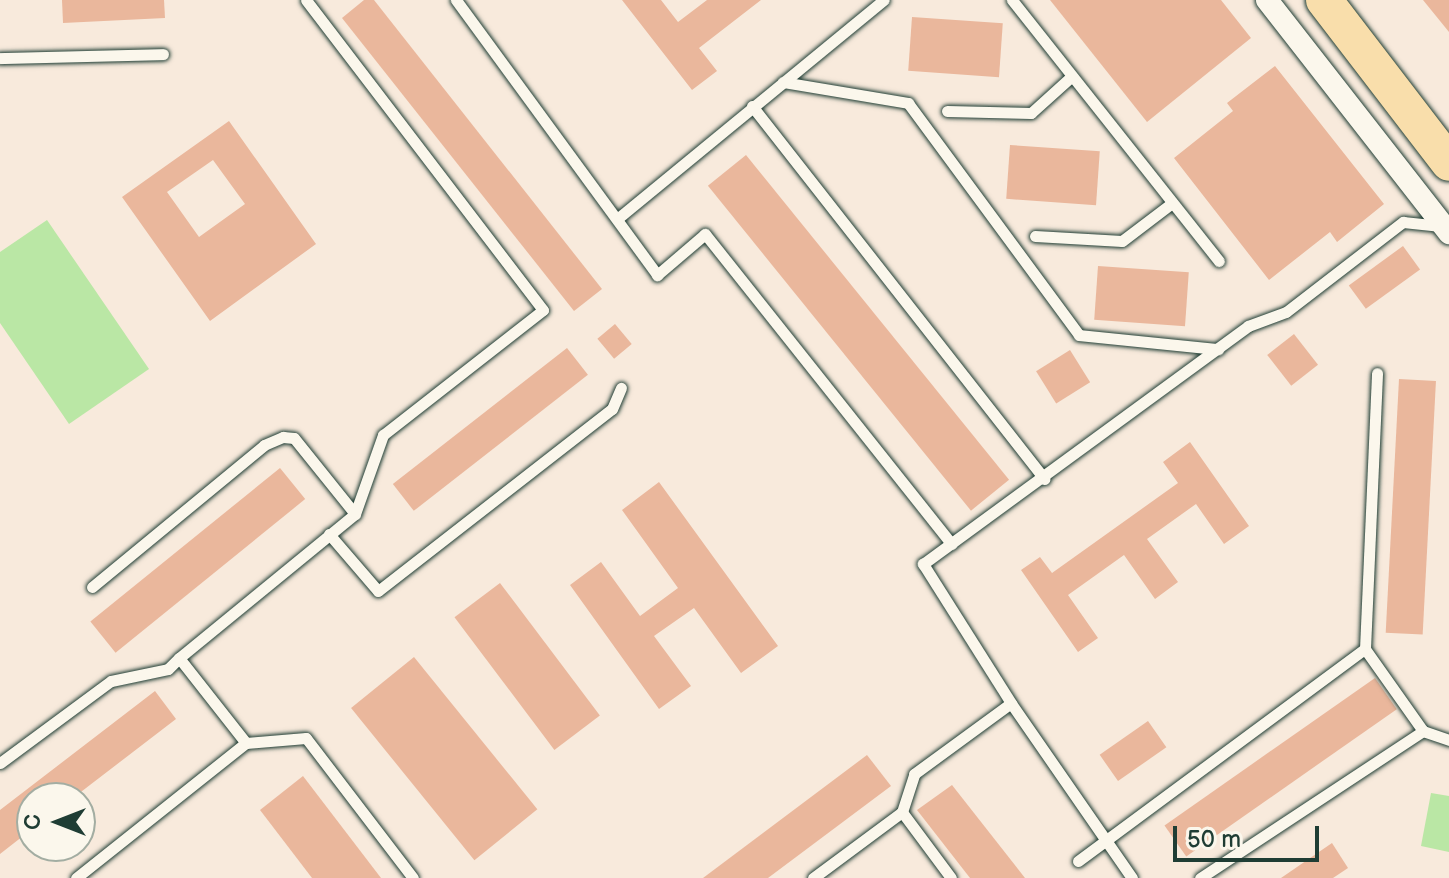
<!DOCTYPE html>
<html>
<head>
<meta charset="utf-8">
<style>
  body { margin:0 }
  #map { position:relative; width:1449px; height:878px; overflow:hidden; background:#f8eadc; font-family:"Balsamiq Sans",sans-serif }
  div>[style] { position:absolute }
  .green>* { inset:0; background:#bae7a5 }
  .building>* { inset:0; background:#eab79c; transform-origin:0 0 }
  .roads { filter:drop-shadow(0 0 2px #1f3d34) drop-shadow(0 0 2px #1f3d34) }
  .lane>* { height:11px; margin:-5.5px; padding:0 5.5px; transform-origin:5.5px; border-radius:5.5px; background:#fbf7ec }
  .street>* { height:22px; margin:-11px; padding:0 11px; transform-origin:11px; border-radius:11px; background:#fbf7ec }
  .primary>* { height:36px; margin:-18px; padding:0 18px; transform-origin:18px; border-radius:18px; background:#f9deab }
  span { translate:-50% -50%; white-space:nowrap; text-align:center; line-height:1.15; -webkit-text-stroke:7px #fbf7ec; paint-order:stroke }
  .north { position:absolute; left:16px; top:782px; width:80px; height:80px; box-sizing:border-box; background:#fbf7ec; border:2px solid #a3ada2; border-radius:50%; rotate:270deg; font-size:22px; font-weight:700; line-height:32px; text-align:center; color:#1f3d34 }
  .north::after { content:''; display:block; margin:auto; width:28px; height:36px; background:#1f3d34; clip-path:polygon(50% 0,100% 100%,50% 72%,0 100%) }
  .scale { position:absolute; left:1173px; top:826px; width:146px; height:36px; box-sizing:border-box; border:4px solid #1f3d34; border-top:0; padding-left:10px; font-size:24px; line-height:28px; white-space:nowrap; color:#1f3d34; -webkit-text-stroke:6px #fbf7ec; paint-order:stroke }
</style>
</head>
<body>
<div id="map">
  <div class="green">
    <i style="clip-path:polygon(47px 220px,149px 369px,69px 424px,0 323px,0 252px)"></i>
    <i style="clip-path:polygon(1431px 793px,1449px 796px,1449px 852px,1421px 846px)"></i>
  </div>
  <div class="building">
    <i style="clip-path:polygon(62px 0,164px 0,165px 18px,63px 23px)"></i>
    <i style="clip-path:polygon(364px 0,374px 0,602px 289px,574px 311px,342px 18px)"></i>
    <i style="clip-path:polygon(622px 0,661px 0,678px 22px,707px 0,761px 0,699px 48px,717px 71px,692px 90px)"></i>
    <i style="clip-path:polygon(1050px 0,1221px 0,1251px 38px,1147px 122px)"></i>
    <i style="clip-path:polygon(1423px 0,1449px 0,1449px 32px)"></i>
    <i style="left:912px;top:17px;width:91px;height:54px;rotate:4deg"></i>
    <i style="clip-path:polygon(1275px 66px,1384px 204px,1337px 242px,1330px 232px,1269px 280px,1174px 158px,1233px 111px,1227px 103px)"></i>
    <i style="clip-path:polygon(evenodd,229px 121px,316px 244px,210px 321px,122px 197px,229px 121px,213px 160px,245px 204px,199px 237px,167px 192px,213px 160px)"></i>
    <i style="left:1010px;top:145px;width:90px;height:54px;rotate:4deg"></i>
    <i style="left:746px;top:155px;width:418px;height:49px;rotate:51deg"></i>
    <i style="left:1403px;top:246px;width:29px;height:67px;rotate:54deg"></i>
    <i style="left:1098px;top:266px;width:91px;height:54px;rotate:4deg"></i>
    <i style="left:615px;top:324px;width:26px;height:23px;rotate:50deg"></i>
    <i style="left:1294px;top:334px;width:39px;height:34px;rotate:52deg"></i>
    <i style="left:567px;top:348px;width:34px;height:221px;rotate:52deg"></i>
    <i style="left:1070px;top:350px;width:38px;height:40px;rotate:58deg"></i>
    <i style="left:1399px;top:379px;width:37px;height:254px;rotate:3deg"></i>
    <i style="clip-path:polygon(1190px 442px,1249px 526px,1224px 544px,1196px 504px,1147px 539px,1178px 582px,1155px 599px,1124px 555px,1068px 595px,1098px 638px,1078px 652px,1021px 570px,1040px 557px,1052px 573px,1178px 483px,1163px 462px)"></i>
    <i style="left:280px;top:468px;width:40px;height:244px;rotate:51deg"></i>
    <i style="clip-path:polygon(659px 482px,778px 646px,741px 673px,694px 608px,654px 636px,691px 686px,659px 709px,570px 585px,601px 562px,640px 616px,678px 588px,622px 510px)"></i>
    <i style="left:500px;top:583px;width:166px;height:57px;rotate:53deg"></i>
    <i style="left:414px;top:657px;width:196px;height:81px;rotate:51deg"></i>
    <i style="left:1375px;top:678px;width:38px;height:257px;rotate:55deg"></i>
    <i style="clip-path:polygon(155px 691px,176px 719px,73px 798px,32px 798px,32px 829px,0 854px,0 810px)"></i>
    <i style="left:1148px;top:721px;width:32px;height:59px;rotate:55deg"></i>
    <i style="clip-path:polygon(867px 755px,891px 786px,768px 878px,703px 878px)"></i>
    <i style="clip-path:polygon(303px 776px,381px 878px,312px 878px,260px 810px)"></i>
    <i style="clip-path:polygon(952px 785px,1025px 878px,970px 878px,917px 810px)"></i>
    <i style="clip-path:polygon(1332px 843px,1348px 868px,1333px 878px,1281px 878px)"></i>
  </div>
  <div class="roads">
    <div class="lane">
      <i style="left:456px;top:0;width:341px;rotate:53.8deg"></i>
      <i style="left:657px;top:275px;width:63px;rotate:-40.5deg"></i>
      <i style="left:705px;top:234px;width:396px;rotate:51.5deg"></i>
      <i style="left:1012px;top:0;width:333px;rotate:51.6deg"></i>
      <i style="left:0;top:58px;width:163px;rotate:-1.4deg"></i>
      <i style="left:783px;top:82px;width:127px;rotate:9.5deg"></i>
      <i style="left:908px;top:103px;width:288px;rotate:53.6deg"></i>
      <i style="left:1079px;top:335px;width:140px;rotate:5.8deg"></i>
      <i style="left:752px;top:106px;width:474px;rotate:51.9deg"></i>
      <i style="left:947px;top:111px;width:84px;rotate:1.4deg"></i>
      <i style="left:1031px;top:113px;width:55px;rotate:-42.1deg"></i>
      <i style="left:617px;top:219px;width:345px;rotate:-39.4deg"></i>
      <i style="left:1035px;top:236px;width:87px;rotate:3.3deg"></i>
      <i style="left:1122px;top:241px;width:63px;rotate:-37.2deg"></i>
      <i style="left:329px;top:534px;width:75px;rotate:49.3deg"></i>
      <i style="left:378px;top:591px;width:296px;rotate:-37.9deg"></i>
      <i style="left:612px;top:409px;width:23px;rotate:-67deg"></i>
      <i style="left:92px;top:587px;width:223px;rotate:-39.5deg"></i>
      <i style="left:264px;top:445px;width:21px;rotate:-23deg"></i>
      <i style="left:283px;top:437px;width:11px;rotate:5deg"></i>
      <i style="left:294px;top:438px;width:97px;rotate:51.2deg"></i>
      <i style="left:1365px;top:649px;width:276px;rotate:-87.5deg"></i>
      <i style="left:1423px;top:731px;width:28px;rotate:19deg"></i>
      <i style="left:246px;top:743px;width:60px;rotate:-4.8deg"></i>
      <i style="left:306px;top:738px;width:176px;rotate:52.6deg"></i>
      <i style="left:0;top:763px;width:138px;rotate:-36.5deg"></i>
      <i style="left:111px;top:681px;width:58px;rotate:-11.9deg"></i>
      <i style="left:168px;top:669px;width:16px;rotate:-45deg"></i>
      <i style="left:902px;top:812px;width:82px;rotate:53.4deg"></i>
      <i style="left:1078px;top:861px;width:357px;rotate:-36.5deg"></i>
      <i style="left:1365px;top:649px;width:100px;rotate:54.7deg"></i>
      <i style="left:1423px;top:731px;width:267px;rotate:146.6deg"></i>
      <i style="left:76px;top:878px;width:217px;rotate:-38.5deg"></i>
      <i style="left:246px;top:743px;width:108px;rotate:-128.2deg"></i>
      <i style="left:179px;top:658px;width:227px;rotate:-39.3deg"></i>
      <i style="left:355px;top:514px;width:84px;rotate:-70.5deg"></i>
      <i style="left:383px;top:435px;width:203px;rotate:-38deg"></i>
      <i style="left:543px;top:310px;width:390px;rotate:-127.4deg"></i>
      <i style="left:813px;top:878px;width:111px;rotate:-36.6deg"></i>
      <i style="left:902px;top:812px;width:40px;rotate:-72deg"></i>
      <i style="left:914px;top:774px;width:120px;rotate:-36.2deg"></i>
      <i style="left:1132px;top:878px;width:213px;rotate:-124.7deg"></i>
      <i style="left:1011px;top:703px;width:165px;rotate:-122.3deg"></i>
      <i style="left:923px;top:564px;width:403px;rotate:-36.2deg"></i>
      <i style="left:1248px;top:326px;width:40px;rotate:-20.2deg"></i>
      <i style="left:1286px;top:312px;width:148px;rotate:-37.6deg"></i>
      <i style="left:1403px;top:222px;width:38px;rotate:6deg"></i>
    </div>
    <div class="street">
      <i style="left:1267px;top:0;width:296px;rotate:52deg"></i>
    </div>
    <div class="primary">
      <i style="left:1324px;top:0;width:205px;rotate:52.5deg"></i>
    </div>
  </div>
  <div class="north">С</div>
  <div class="scale">50 m</div>
</div>
</body>
</html>
